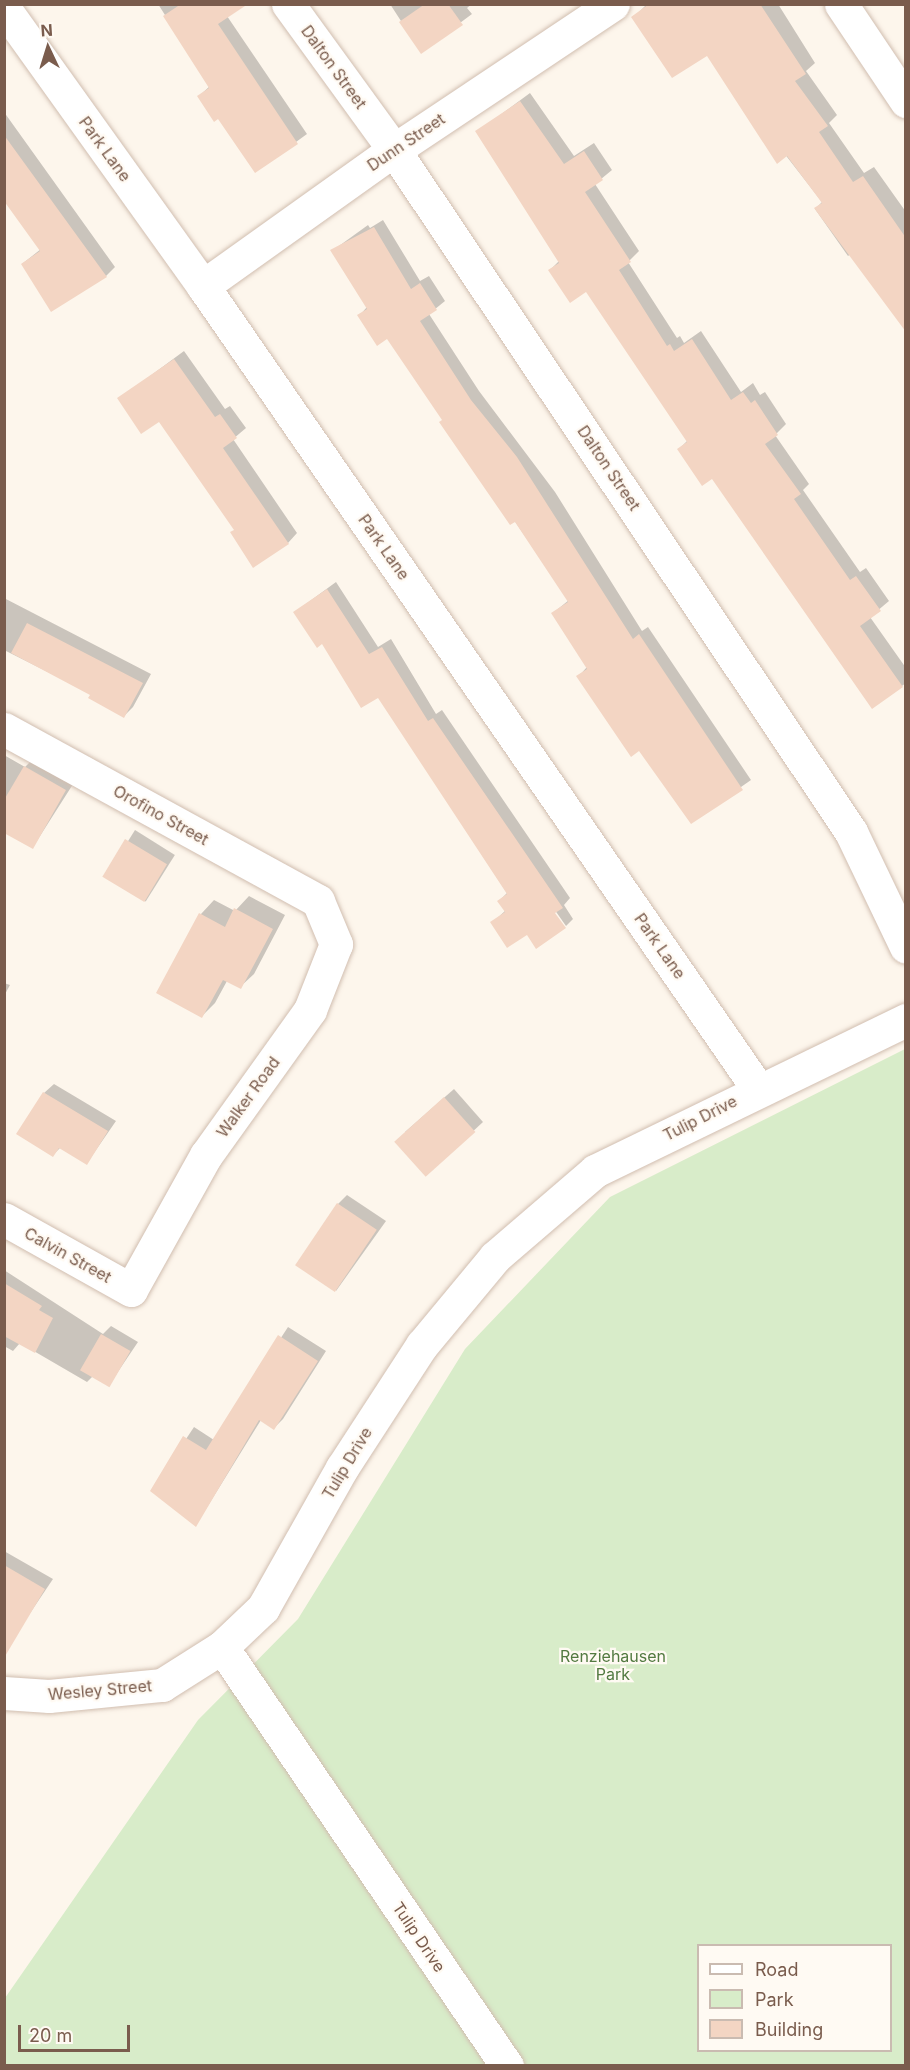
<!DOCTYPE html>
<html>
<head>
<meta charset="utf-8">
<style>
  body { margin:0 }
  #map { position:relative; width:910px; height:2070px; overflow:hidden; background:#fdf6ec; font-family:Inter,sans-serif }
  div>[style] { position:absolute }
  .green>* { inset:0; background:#d8ecc9 }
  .shadow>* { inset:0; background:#0003; transform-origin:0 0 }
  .building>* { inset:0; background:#f3d5c3; transform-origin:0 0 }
  .roads { filter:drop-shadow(0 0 2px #d1beb0) drop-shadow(0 0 2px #d1beb0) }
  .minor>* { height:33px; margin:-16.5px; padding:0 16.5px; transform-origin:16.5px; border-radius:16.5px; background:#fff }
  span { translate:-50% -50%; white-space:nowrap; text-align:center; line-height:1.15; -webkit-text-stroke:4.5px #fffaf3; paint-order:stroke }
  .street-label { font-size:16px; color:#7a5c4d }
  .park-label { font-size:16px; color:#537a41 }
  .frame { position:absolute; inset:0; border:6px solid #7a5c4d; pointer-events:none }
  .legend { position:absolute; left:697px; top:1944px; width:195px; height:108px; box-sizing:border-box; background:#fffaf3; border:2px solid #cabbb1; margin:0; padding:8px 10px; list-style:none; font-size:18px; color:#7a5c4d }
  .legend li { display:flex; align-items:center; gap:12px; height:30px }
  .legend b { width:30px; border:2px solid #cabbb1 }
  .north { position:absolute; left:18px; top:18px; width:60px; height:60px; -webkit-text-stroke:4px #fffaf3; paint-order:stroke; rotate:356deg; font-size:16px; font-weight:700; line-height:24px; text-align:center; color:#7a5c4d }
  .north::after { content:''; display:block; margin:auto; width:21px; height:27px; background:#7a5c4d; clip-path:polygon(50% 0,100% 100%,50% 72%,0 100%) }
  .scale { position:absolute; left:18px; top:2025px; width:112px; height:27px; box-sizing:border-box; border:3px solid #7a5c4d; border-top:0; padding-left:8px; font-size:18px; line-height:21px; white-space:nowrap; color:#7a5c4d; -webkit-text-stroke:4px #fffaf3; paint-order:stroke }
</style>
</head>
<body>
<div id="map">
  <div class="green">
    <i style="clip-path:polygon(evenodd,905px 1049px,905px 2065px,5px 2066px,5px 1998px,198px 1720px,298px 1619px,465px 1349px,610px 1197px,905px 1049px,698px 1946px,890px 1946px,890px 2050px,698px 2050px,698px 1946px)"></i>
  </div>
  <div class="shadow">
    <i style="clip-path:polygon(158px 4px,232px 4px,227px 16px,307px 134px,256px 171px,219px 116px,199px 96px,210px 86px)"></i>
    <i style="clip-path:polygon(390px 4px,472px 4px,467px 8px,472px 14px,421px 52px)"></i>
    <i style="clip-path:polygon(647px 4px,778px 4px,815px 63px,806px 71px,837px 115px,829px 123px,864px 173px,874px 167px,906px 212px,906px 310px,852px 253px,848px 256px,815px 209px,822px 202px,707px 54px,633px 18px)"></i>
    <i style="clip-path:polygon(530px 93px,574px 156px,594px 143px,612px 170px,595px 184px,639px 251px,628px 262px,677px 338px,680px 336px,684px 343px,701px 331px,741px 392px,753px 383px,760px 395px,765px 392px,786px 424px,775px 435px,809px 484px,803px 490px,860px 572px,866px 568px,889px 601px,870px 617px,906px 668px,906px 683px,873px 707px,713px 477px,679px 449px,688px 440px,586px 290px,550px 270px,560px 260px,477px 132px)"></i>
    <i style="clip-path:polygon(4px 112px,115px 267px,106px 276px,22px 264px,41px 249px,4px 198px)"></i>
    <i style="clip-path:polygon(383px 220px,420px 281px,429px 276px,445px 301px,429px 314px,479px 391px,555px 492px,642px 631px,648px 627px,751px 780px,691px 822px,639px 749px,578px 677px,587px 667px,553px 613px,569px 600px,388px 337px,359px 316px,367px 307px,332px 251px,368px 225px,370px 228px)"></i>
    <i style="clip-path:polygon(184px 351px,225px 409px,230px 406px,246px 428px,233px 439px,297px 533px,288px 543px,235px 529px,159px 420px,119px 399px)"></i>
    <i style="clip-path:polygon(336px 582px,378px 647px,391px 639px,436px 714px,442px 710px,570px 898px,564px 905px,573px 919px,566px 926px,552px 906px,527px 933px,492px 923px,506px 910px,499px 901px,507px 893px,378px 696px,295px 612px)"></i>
    <i style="clip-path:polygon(4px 598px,151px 674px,133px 707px,124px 716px,92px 694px,4px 650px)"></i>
    <i style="clip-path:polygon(4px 755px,25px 767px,34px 758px,75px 781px,33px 847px,4px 832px)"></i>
    <i style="left:135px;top:830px;width:47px;height:55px;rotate:32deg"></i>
    <i style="clip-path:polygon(249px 896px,285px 915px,254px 974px,240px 987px,227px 981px,215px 1003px,202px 1016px,158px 993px,201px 914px,214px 900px,235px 911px)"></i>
    <i style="clip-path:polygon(4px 983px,10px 985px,4px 996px)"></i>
    <i style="clip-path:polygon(54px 1084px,116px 1121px,87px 1163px,61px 1147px,53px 1155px,44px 1093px)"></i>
    <i style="clip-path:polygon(454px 1089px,483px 1122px,426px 1175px,405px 1132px)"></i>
    <i style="clip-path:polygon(347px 1195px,386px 1221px,336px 1291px,338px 1204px)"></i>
    <i style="clip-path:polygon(4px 1270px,103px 1334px,111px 1326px,138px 1342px,109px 1385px,93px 1376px,87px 1382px,20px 1343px,13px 1351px,4px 1346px)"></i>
    <i style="clip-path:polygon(288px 1327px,326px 1351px,283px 1419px,274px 1428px,261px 1420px,196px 1525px,152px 1490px,194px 1427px,214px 1440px)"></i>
    <i style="clip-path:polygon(4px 1551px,53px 1579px,20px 1628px,4px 1619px)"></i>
  </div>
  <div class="building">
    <i style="clip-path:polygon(181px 4px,248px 4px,218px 24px,298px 144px,255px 173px,218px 119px,214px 122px,197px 96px,209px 88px,163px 16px)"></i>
    <i style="clip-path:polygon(425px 4px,448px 4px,463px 25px,421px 54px,399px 22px)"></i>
    <i style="clip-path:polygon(649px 4px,760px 4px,806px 74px,795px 81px,828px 126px,819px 132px,853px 182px,863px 176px,906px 238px,906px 332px,814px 208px,822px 203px,787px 156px,777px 164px,707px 56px,672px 78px,631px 17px)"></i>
    <i style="clip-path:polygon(520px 101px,564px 164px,584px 151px,603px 180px,585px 192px,631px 262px,619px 270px,667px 346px,670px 344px,674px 351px,692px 339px,731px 400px,743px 392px,751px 403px,755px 400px,778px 435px,765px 444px,801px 494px,794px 499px,850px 580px,856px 576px,881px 611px,860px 626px,903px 687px,872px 709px,712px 479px,702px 486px,677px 449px,687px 442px,586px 292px,570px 303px,548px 270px,559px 263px,475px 131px)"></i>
    <i style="clip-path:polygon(4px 135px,107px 277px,51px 312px,21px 264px,40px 251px,4px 201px)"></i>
    <i style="clip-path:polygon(374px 227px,411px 289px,420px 283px,437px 310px,420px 321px,471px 400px,517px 457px,633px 639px,639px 634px,743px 790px,691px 824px,639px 751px,631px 757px,576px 676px,587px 669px,551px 613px,568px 602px,515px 522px,510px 525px,439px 422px,442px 420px,387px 339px,377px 346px,357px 315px,367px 309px,330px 250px)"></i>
    <i style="clip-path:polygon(174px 359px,215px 417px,220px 414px,237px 438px,223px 448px,289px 544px,253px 568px,230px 532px,234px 530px,159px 422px,141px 434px,117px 398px)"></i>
    <i style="clip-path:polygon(327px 589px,369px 654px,382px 647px,428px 721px,433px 718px,563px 908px,555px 913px,566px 928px,536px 949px,527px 935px,507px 948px,490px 922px,505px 912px,497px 901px,507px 894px,378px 698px,361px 708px,322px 644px,317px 648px,293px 612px)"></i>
    <i style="clip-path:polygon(27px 623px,143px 683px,124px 718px,88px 698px,90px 695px,11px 653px)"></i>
    <i style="clip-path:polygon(24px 766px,66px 790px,33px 849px,4px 833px,4px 800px)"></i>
    <i style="left:125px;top:839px;width:49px;height:44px;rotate:31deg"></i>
    <i style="clip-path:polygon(234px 908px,273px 929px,241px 989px,223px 980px,202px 1018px,156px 993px,199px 913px,225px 927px)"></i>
    <i style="clip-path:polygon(43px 1092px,108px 1131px,87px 1165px,59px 1148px,53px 1157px,16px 1134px)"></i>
    <i style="left:444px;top:1097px;width:47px;height:67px;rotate:48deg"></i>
    <i style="left:337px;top:1203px;width:48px;height:75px;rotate:34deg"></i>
    <i style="clip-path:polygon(4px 1283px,42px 1306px,39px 1310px,53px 1318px,35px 1353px,4px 1336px)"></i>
    <i style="left:101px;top:1334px;width:34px;height:42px;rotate:30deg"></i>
    <i style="clip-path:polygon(278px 1335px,318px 1361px,274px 1430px,259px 1420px,196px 1527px,150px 1491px,183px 1436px,206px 1450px)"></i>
    <i style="clip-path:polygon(4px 1565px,45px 1589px,4px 1658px)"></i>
  </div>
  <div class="roads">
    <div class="minor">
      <i style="left:288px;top:4px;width:180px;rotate:54deg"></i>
      <i style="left:394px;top:150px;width:821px;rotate:56.17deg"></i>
      <i style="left:851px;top:832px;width:127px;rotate:64.4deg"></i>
      <i style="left:841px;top:4px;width:117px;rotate:56.2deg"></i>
      <i style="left:4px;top:8px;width:342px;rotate:54.4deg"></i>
      <i style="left:203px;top:286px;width:976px;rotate:55.35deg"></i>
      <i style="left:203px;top:286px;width:234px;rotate:-35.5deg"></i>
      <i style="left:394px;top:150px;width:263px;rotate:-33.7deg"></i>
      <i style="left:4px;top:729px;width:358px;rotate:28.7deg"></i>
      <i style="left:318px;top:901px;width:47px;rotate:67.3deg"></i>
      <i style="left:336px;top:944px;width:71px;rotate:111.5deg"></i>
      <i style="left:310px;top:1010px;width:178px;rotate:125.6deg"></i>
      <i style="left:206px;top:1155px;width:154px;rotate:119.1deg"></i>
      <i style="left:131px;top:1290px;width:145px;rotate:-150.8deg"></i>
      <i style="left:222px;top:1647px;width:507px;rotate:55.78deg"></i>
      <i style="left:4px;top:1693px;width:45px;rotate:3.8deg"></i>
      <i style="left:49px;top:1696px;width:114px;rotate:-5.6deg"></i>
      <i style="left:162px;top:1685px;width:71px;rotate:-32.3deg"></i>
      <i style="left:222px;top:1647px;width:57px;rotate:-43.6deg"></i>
      <i style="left:263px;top:1608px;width:161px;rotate:-60.6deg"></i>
      <i style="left:342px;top:1468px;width:147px;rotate:-57deg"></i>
      <i style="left:422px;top:1345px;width:114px;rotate:-50.3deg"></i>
      <i style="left:495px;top:1257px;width:132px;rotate:-40.7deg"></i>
      <i style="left:595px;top:1171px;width:346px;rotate:-25.9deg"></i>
    </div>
  </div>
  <div class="street-label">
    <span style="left:334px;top:67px;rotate:54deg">Dalton Street</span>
    <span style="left:406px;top:142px;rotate:-34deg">Dunn Street</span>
    <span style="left:105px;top:149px;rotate:54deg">Park Lane</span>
    <span style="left:609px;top:468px;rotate:56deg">Dalton Street</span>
    <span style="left:384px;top:547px;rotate:55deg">Park Lane</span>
    <span style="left:161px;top:815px;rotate:29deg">Orofino Street</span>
    <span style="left:660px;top:946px;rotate:55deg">Park Lane</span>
    <span style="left:248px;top:1097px;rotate:-54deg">Walker Road</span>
    <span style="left:700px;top:1118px;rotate:-27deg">Tulip Drive</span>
    <span style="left:68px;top:1255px;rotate:29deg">Calvin Street</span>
    <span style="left:347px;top:1463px;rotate:-59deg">Tulip Drive</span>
    <span style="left:100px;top:1690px;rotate:-5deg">Wesley Street</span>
    <span style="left:419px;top:1937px;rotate:56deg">Tulip Drive</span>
  </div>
  <div class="park-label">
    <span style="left:613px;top:1665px">Renziehausen<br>Park</span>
  </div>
  <div class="frame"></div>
  <ul class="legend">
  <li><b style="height:8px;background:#fff"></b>Road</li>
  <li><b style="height:16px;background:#d8ecc9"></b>Park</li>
  <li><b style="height:16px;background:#f3d5c3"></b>Building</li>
  </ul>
  <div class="north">N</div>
  <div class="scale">20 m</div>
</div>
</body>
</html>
